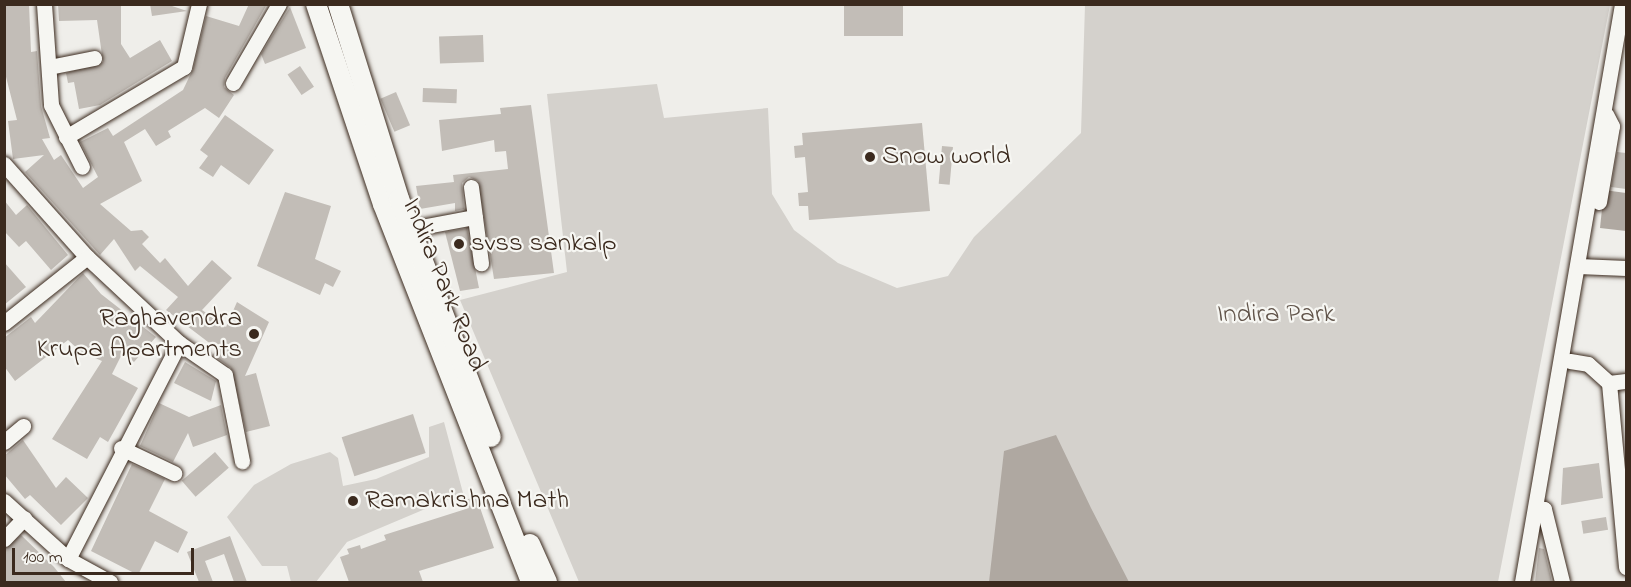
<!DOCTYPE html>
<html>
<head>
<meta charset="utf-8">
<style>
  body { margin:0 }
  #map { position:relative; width:1631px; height:587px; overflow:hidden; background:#efeeea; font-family:"Indie Flower",sans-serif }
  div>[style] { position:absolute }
  .green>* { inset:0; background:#d4d1cc }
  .water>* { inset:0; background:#afa8a1 }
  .building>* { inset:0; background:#c2bdb7; transform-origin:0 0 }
  .roads { filter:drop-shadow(0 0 2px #3b2a1e) drop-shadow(0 0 2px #3b2a1e) }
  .minor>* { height:15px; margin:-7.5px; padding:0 7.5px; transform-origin:7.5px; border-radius:7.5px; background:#f6f6f2 }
  .major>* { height:20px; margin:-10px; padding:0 10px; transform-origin:10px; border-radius:10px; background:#f6f6f2 }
  .dots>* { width:16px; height:16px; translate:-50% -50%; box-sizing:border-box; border:3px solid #f6f6f2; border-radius:50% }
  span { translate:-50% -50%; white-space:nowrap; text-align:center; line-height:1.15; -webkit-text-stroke:4.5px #f6f6f2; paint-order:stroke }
  .poi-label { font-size:27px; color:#3b2a1e }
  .left { translate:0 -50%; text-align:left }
  .right { translate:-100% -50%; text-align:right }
  .street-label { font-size:27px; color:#3b2a1e }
  .park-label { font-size:27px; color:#61544a }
  .frame { position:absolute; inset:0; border:6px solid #3b2a1e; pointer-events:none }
  .scale { position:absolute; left:12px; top:548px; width:182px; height:27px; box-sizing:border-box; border:3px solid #3b2a1e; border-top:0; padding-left:8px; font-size:18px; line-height:21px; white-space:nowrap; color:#3b2a1e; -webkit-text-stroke:4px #f6f6f2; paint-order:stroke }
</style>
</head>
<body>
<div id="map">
  <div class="green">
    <i style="clip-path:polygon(1085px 5px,1610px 5px,1498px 582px,579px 582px,460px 300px,567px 272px,547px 94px,657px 84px,664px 118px,768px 108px,772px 194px,794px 230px,838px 263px,897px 288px,948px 276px,974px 237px,1081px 133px)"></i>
    <i style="clip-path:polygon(444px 422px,463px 493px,347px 542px,316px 582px,291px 582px,287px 566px,262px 566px,227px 517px,254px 485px,291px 464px,330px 452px,338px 458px,343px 486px,376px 479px,429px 457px,429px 427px)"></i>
  </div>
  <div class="water">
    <i style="clip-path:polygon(1604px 190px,1626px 193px,1626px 231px,1600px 228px)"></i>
    <i style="clip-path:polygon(1056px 435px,1091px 508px,1129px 582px,989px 582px,1004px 451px)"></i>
  </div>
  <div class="building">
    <i style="clip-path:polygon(4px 4px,29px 4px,31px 52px,37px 51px,41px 106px,50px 138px,42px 139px,54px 160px,61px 155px,83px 188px,98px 177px,80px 142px,108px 128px,113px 136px,183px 90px,193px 69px,206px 16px,239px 26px,249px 4px,267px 4px,225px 78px,224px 87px,234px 95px,219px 118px,205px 108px,168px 131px,171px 137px,156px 146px,145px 129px,124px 142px,142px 181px,100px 204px,131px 231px,142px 230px,149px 237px,142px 244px,160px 263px,165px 258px,188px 286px,212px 260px,232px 278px,202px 310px,226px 327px,237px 302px,269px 322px,245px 376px,256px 373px,270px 426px,246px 432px,231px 368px,213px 355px,216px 348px,166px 310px,178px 297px,140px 266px,135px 271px,114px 239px,100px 255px,25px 172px,44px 155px,13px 159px,8px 121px,17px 120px,4px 69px)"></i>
    <i style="clip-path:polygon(58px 4px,121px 4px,121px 44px,130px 58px,160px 40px,172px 61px,100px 105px,79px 109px,74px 82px,68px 83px,66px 73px,103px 62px,97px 20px,59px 21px)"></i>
    <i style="clip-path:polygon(150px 4px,166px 4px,187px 11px,152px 16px)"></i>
    <i style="left:844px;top:4px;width:59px;height:32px"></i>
    <i style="clip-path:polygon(290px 7px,306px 48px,265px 64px,261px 54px)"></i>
    <i style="left:483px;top:35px;width:27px;height:44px;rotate:88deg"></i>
    <i style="left:300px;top:66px;width:25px;height:15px;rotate:56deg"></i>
    <i style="left:423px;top:88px;width:34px;height:14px;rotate:2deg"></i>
    <i style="left:396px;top:92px;width:36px;height:17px;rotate:67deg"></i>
    <i style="clip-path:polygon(531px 105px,554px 273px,494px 279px,478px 181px,469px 177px,462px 183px,464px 209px,455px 211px,455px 203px,420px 209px,416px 186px,454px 182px,453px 175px,508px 169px,506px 151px,495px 152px,494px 140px,442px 151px,439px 120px,501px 114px,500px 108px)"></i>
    <i style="clip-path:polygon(225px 115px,274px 150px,249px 185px,221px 165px,213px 177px,199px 168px,208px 156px,200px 150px)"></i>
    <i style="clip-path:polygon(922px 123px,930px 211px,809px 220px,808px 206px,799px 206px,798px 193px,808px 192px,805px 157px,795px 158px,794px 146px,803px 145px,802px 133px)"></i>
    <i style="left:942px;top:146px;width:11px;height:38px;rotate:5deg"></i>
    <i style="clip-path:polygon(1617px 152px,1626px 153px,1626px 189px,1611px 187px)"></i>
    <i style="clip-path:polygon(285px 192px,331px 206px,315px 259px,341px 271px,333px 287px,325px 283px,320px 295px,257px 266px)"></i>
    <i style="clip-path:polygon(4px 200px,16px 215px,27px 205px,68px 255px,51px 270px,26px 241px,19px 247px,4px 231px)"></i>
    <i style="clip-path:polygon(467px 228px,479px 288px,460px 291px,445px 232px)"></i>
    <i style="clip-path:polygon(4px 262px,26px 287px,4px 305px)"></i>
    <i style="clip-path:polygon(83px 273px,101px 294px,156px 337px,134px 362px,123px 352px,112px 374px,138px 388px,108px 442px,100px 437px,87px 459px,52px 439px,102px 361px,81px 352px,68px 340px,15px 381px,4px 366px,4px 338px,31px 317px,35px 323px)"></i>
    <i style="clip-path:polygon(185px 362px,216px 381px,211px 401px,174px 383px)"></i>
    <i style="clip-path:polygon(159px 403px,189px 417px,221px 405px,227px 435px,193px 447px,188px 433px,173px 462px,140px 446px)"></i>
    <i style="left:413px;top:414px;width:41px;height:75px;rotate:72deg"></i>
    <i style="clip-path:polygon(23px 440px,56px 488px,66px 477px,88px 498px,61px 525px,30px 495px,25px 499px,4px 474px,4px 456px)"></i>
    <i style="left:215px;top:452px;width:21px;height:44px;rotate:49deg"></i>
    <i style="clip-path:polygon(1599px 463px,1603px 498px,1561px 505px,1563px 468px)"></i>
    <i style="clip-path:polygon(132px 464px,165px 479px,149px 511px,188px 532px,178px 553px,155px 541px,138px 575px,91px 551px)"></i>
    <i style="clip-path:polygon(476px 496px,494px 548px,419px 571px,423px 582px,349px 582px,340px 557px,349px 554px,347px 549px,360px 545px,361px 549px,386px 540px,384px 535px,469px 508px,466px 500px)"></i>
    <i style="left:1606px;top:517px;width:13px;height:25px;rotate:81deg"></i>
    <i style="clip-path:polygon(21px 535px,54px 567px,66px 582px,4px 582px,4px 548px)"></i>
    <i style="clip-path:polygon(230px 536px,247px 582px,234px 582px,224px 554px,205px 561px,213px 582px,199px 582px,187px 552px)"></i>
    <i style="clip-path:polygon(1539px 548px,1544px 549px,1552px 582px,1535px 582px)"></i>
  </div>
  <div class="roads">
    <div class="minor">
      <i style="left:44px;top:4px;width:101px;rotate:86deg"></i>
      <i style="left:51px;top:105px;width:69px;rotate:63.4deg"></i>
      <i style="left:49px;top:67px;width:46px;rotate:-11.3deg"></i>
      <i style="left:233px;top:83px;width:91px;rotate:-59.8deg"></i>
      <i style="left:66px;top:137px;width:137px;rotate:-30.7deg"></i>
      <i style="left:184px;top:67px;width:65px;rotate:-76.6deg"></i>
      <i style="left:4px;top:164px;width:125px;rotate:48.3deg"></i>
      <i style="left:87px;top:257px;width:126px;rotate:43.1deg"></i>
      <i style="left:179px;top:343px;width:56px;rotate:34.8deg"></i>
      <i style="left:225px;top:375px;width:88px;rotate:78.8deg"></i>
      <i style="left:471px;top:187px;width:77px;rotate:82.5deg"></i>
      <i style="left:1599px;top:202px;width:77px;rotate:-80.3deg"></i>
      <i style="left:1612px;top:126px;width:13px;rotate:-117deg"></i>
      <i style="left:410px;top:229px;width:66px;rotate:-10.5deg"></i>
      <i style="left:1578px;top:266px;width:48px;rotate:2.4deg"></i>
      <i style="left:4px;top:323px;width:106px;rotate:-38.5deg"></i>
      <i style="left:1570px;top:361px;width:18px;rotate:9deg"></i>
      <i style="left:1588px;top:364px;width:28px;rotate:42deg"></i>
      <i style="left:1609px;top:383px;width:185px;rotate:84.7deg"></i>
      <i style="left:1609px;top:383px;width:17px;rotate:-7deg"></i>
      <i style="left:4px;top:442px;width:25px;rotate:-40deg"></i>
      <i style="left:121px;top:448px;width:59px;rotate:25.3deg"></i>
      <i style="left:4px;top:501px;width:86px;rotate:42.2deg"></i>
      <i style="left:68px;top:559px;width:48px;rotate:28.7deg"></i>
      <i style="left:1536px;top:508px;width:8px;rotate:7deg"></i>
      <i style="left:1544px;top:509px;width:75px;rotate:76.1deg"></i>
      <i style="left:4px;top:539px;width:29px;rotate:-46deg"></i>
      <i style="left:68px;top:559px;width:243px;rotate:-62.8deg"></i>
      <i style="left:1522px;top:582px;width:587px;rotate:-80.18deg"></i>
    </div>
    <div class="major">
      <i style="left:316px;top:4px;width:211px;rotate:71.5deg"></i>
      <i style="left:383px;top:204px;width:406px;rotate:68.6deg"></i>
      <i style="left:338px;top:4px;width:204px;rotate:72.6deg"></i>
      <i style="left:399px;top:199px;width:255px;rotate:68.9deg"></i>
      <i style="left:530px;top:544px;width:42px;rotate:65.9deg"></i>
    </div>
  </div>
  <div class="dots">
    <i style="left:870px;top:157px;background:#3b2a1e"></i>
    <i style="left:459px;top:244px;background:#3b2a1e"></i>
    <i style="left:254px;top:334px;background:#3b2a1e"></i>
    <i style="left:353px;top:501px;background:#3b2a1e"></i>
  </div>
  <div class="poi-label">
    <span class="left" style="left:882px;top:157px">Snow world</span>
    <span class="left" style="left:471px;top:244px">svss sankalp</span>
    <span class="right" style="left:242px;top:334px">Raghavendra<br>Krupa Apartments</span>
    <span class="left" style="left:365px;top:501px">Ramakrishna Math</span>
  </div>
  <div class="street-label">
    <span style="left:444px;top:285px;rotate:68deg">Indira Park Road</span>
  </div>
  <div class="park-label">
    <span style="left:1276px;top:315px">Indira Park</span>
  </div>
  <div class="frame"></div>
  <div class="scale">100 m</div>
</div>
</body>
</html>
